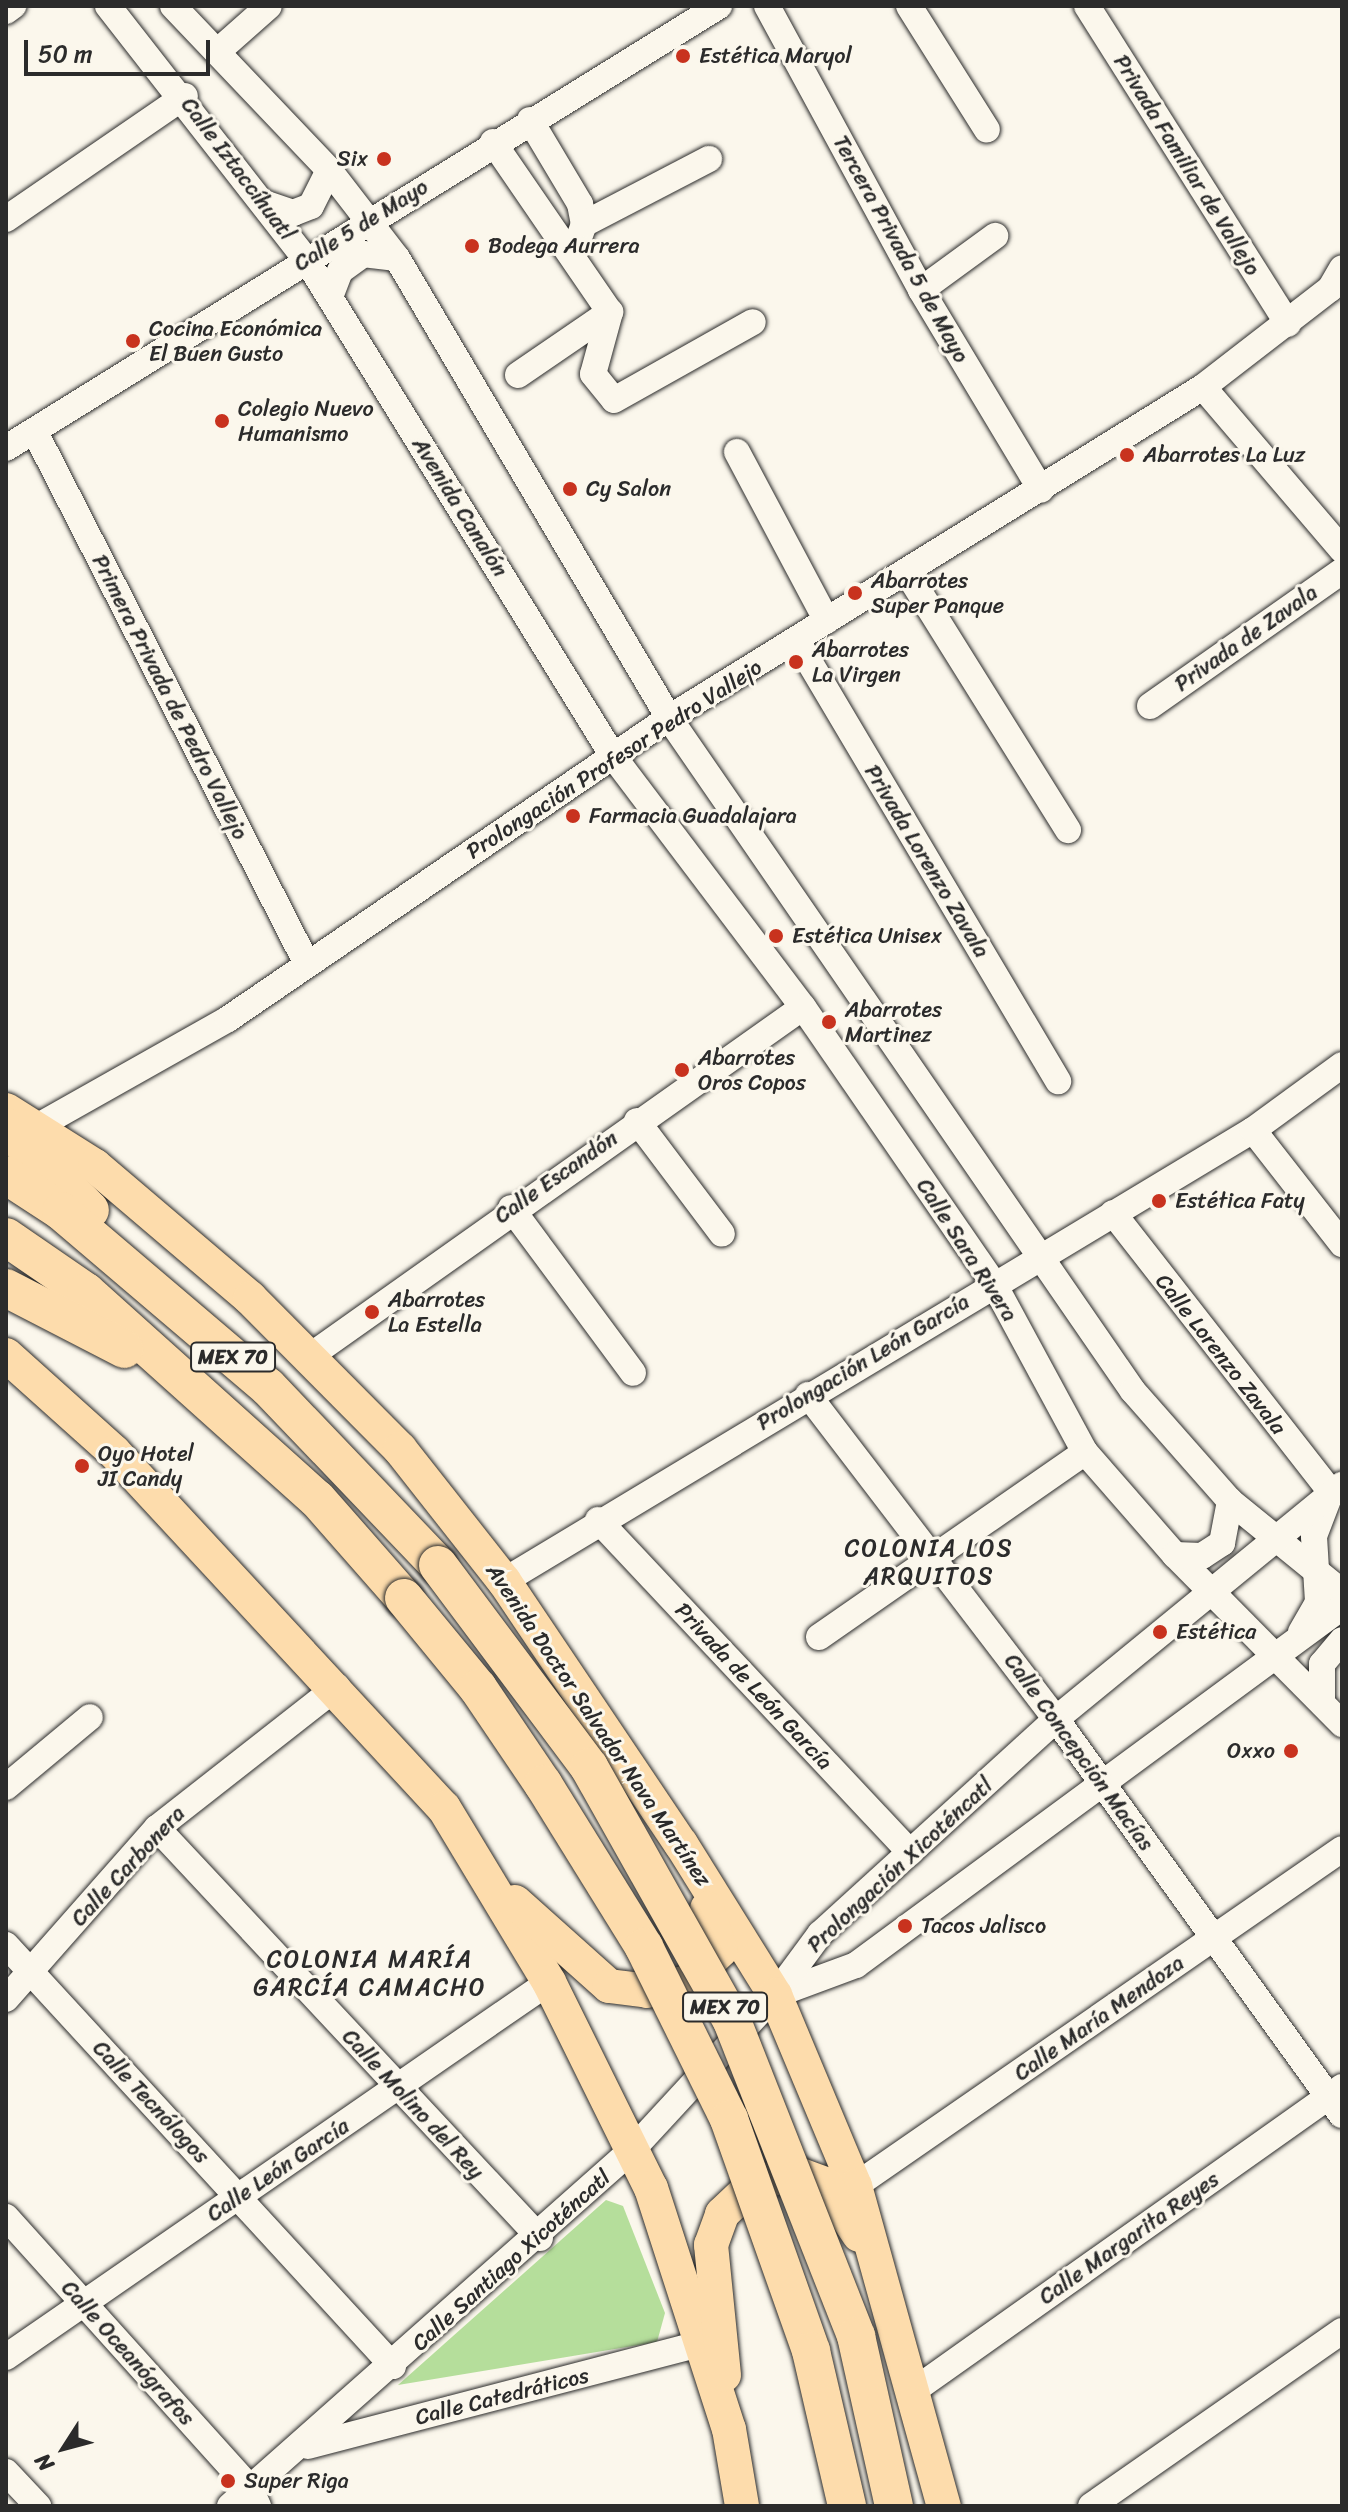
<!DOCTYPE html>
<html>
<head>
<meta charset="utf-8">
<style>
  body { margin:0 }
  #map { position:relative; width:1348px; height:2512px; overflow:hidden; background:#fbf7ec; font-family:Sriracha,sans-serif }
  div>[style] { position:absolute }
  .green>* { inset:0; background:#b5de9b }
  .roads { filter:drop-shadow(0 0 2px #2b2b2b) drop-shadow(0 0 2px #2b2b2b) }
  .minor>* { height:26px; margin:-13px; padding:0 13px; transform-origin:13px; border-radius:13px; background:#fbf7ec }
  .major>* { height:34px; margin:-17px; padding:0 17px; transform-origin:17px; border-radius:17px; background:#fddcac }
  .highway>* { height:38px; margin:-19px; padding:0 19px; transform-origin:19px; border-radius:19px; background:#fddcac }
  .bridges { filter:drop-shadow(0 0 2px #2b2b2b) drop-shadow(0 0 2px #2b2b2b) }
  .highway-bridge>* { height:38px; margin:-19px; padding:0 19px; transform-origin:19px; border-radius:19px; background:#fddcac }
  .dots>* { width:22px; height:22px; translate:-50% -50%; box-sizing:border-box; border:4px solid #fbf7ec; border-radius:50% }
  span { translate:-50% -50%; white-space:nowrap; text-align:center; line-height:1.15; -webkit-text-stroke:6px #fbf7ec; paint-order:stroke }
  .shield-label span { padding:2px 6px; background:#fbf7ec; border:2px solid; border-radius:6px; -webkit-text-stroke-width:0 }
  .shield-label { font-size:20px; color:#2b2b2b; font-weight:700 }
  .poi-label { font-size:22px; color:#2b2b2b }
  .left { translate:0 -50%; text-align:left }
  .right { translate:-100% -50%; text-align:right }
  .street-label { font-size:22px; color:#2b2b2b }
  .neighbourhood-label { font-size:24px; color:#2b2b2b; letter-spacing:2px }
  .frame { position:absolute; inset:0; border:8px solid #2b2b2b; pointer-events:none }
  .north { position:absolute; left:24px; top:2408px; width:80px; height:80px; -webkit-text-stroke:6px #fbf7ec; paint-order:stroke; rotate:234deg; font-size:22px; font-weight:700; line-height:32px; text-align:center; color:#2b2b2b }
  .north::after { content:''; display:block; margin:auto; width:28px; height:36px; background:#2b2b2b; clip-path:polygon(50% 0,100% 100%,50% 72%,0 100%) }
  .scale { position:absolute; left:24px; top:40px; width:186px; height:36px; box-sizing:border-box; border:4px solid #2b2b2b; border-top:0; padding-left:10px; font-size:24px; line-height:28px; white-space:nowrap; color:#2b2b2b; -webkit-text-stroke:6px #fbf7ec; paint-order:stroke }
</style>
</head>
<body>
<div id="map">
  <div class="green">
    <i style="clip-path:polygon(606px 2200px,623px 2206px,665px 2313px,657px 2342px,398px 2385px)"></i>
  </div>
  <div class="roads">
    <div class="minor">
      <i style="left:108px;top:6px;width:321px;rotate:52deg"></i>
      <i style="left:306px;top:259px;width:584px;rotate:58.3deg"></i>
      <i style="left:613px;top:756px;width:315px;rotate:52.9deg"></i>
      <i style="left:803px;top:1007px;width:336px;rotate:55.4deg"></i>
      <i style="left:994px;top:1284px;width:191px;rotate:61.6deg"></i>
      <i style="left:1085px;top:1452px;width:137px;rotate:48.9deg"></i>
      <i style="left:1175px;top:1555px;width:238px;rotate:45.3deg"></i>
      <i style="left:173px;top:6px;width:226px;rotate:46.4deg"></i>
      <i style="left:329px;top:170px;width:111px;rotate:52.3deg"></i>
      <i style="left:397px;top:258px;width:534px;rotate:59.4deg"></i>
      <i style="left:669px;top:718px;width:817px;rotate:55.42deg"></i>
      <i style="left:1133px;top:1391px;width:147px;rotate:48.6deg"></i>
      <i style="left:1230px;top:1501px;width:144px;rotate:39.1deg"></i>
      <i style="left:767px;top:6px;width:323px;rotate:61.5deg"></i>
      <i style="left:921px;top:290px;width:233px;rotate:59deg"></i>
      <i style="left:909px;top:6px;width:146px;rotate:57.8deg"></i>
      <i style="left:1087px;top:6px;width:376px;rotate:57.7deg"></i>
      <i style="left:6px;top:11px;width:9px;rotate:-36deg"></i>
      <i style="left:217px;top:52px;width:69px;rotate:-41.5deg"></i>
      <i style="left:530px;top:120px;width:98px;rotate:59.2deg"></i>
      <i style="left:580px;top:204px;width:20px;rotate:79deg"></i>
      <i style="left:584px;top:224px;width:33px;rotate:110deg"></i>
      <i style="left:493px;top:142px;width:206px;rotate:55.5deg"></i>
      <i style="left:610px;top:312px;width:64px;rotate:105.3deg"></i>
      <i style="left:593px;top:374px;width:33px;rotate:51deg"></i>
      <i style="left:614px;top:400px;width:159px;rotate:-29.3deg"></i>
      <i style="left:264px;top:203px;width:31px;rotate:19deg"></i>
      <i style="left:293px;top:213px;width:19px;rotate:-21deg"></i>
      <i style="left:311px;top:206px;width:40px;rotate:-63.4deg"></i>
      <i style="left:6px;top:219px;width:217px;rotate:-34.5deg"></i>
      <i style="left:584px;top:224px;width:141px;rotate:-27.5deg"></i>
      <i style="left:921px;top:290px;width:92px;rotate:-36.1deg"></i>
      <i style="left:330px;top:297px;width:28px;rotate:-69deg"></i>
      <i style="left:340px;top:271px;width:29px;rotate:-36deg"></i>
      <i style="left:363px;top:254px;width:34px;rotate:7deg"></i>
      <i style="left:518px;top:375px;width:112px;rotate:-34.4deg"></i>
      <i style="left:1203px;top:387px;width:214px;rotate:49.5deg"></i>
      <i style="left:35px;top:432px;width:595px;rotate:62.92deg"></i>
      <i style="left:6px;top:448px;width:839px;rotate:-31.8deg"></i>
      <i style="left:737px;top:452px;width:191px;rotate:62deg"></i>
      <i style="left:908px;top:574px;width:302px;rotate:58deg"></i>
      <i style="left:797px;top:641px;width:512px;rotate:59.32deg"></i>
      <i style="left:1150px;top:706px;width:235px;rotate:-35.1deg"></i>
      <i style="left:637px;top:1121px;width:141px;rotate:53deg"></i>
      <i style="left:33px;top:1129px;width:224px;rotate:-29.4deg"></i>
      <i style="left:228px;top:1019px;width:534px;rotate:-34.32deg"></i>
      <i style="left:669px;top:718px;width:628px;rotate:-31.79deg"></i>
      <i style="left:1203px;top:387px;width:160px;rotate:-37.7deg"></i>
      <i style="left:1330px;top:289px;width:24px;rotate:-60deg"></i>
      <i style="left:1253px;top:1130px;width:145px;rotate:52deg"></i>
      <i style="left:511px;top:1208px;width:205px;rotate:53.5deg"></i>
      <i style="left:1113px;top:1213px;width:355px;rotate:52deg"></i>
      <i style="left:313px;top:1354px;width:600px;rotate:-35.3deg"></i>
      <i style="left:808px;top:1395px;width:408px;rotate:52.6deg"></i>
      <i style="left:1056px;top:1719px;width:488px;rotate:54.2deg"></i>
      <i style="left:598px;top:1520px;width:456px;rotate:46.8deg"></i>
      <i style="left:1175px;top:1555px;width:27px;rotate:2deg"></i>
      <i style="left:1202px;top:1556px;width:24px;rotate:-33deg"></i>
      <i style="left:1222px;top:1543px;width:43px;rotate:-79.2deg"></i>
      <i style="left:504px;top:1581px;width:874px;rotate:-31.05deg"></i>
      <i style="left:1253px;top:1130px;width:110px;rotate:-36.1deg"></i>
      <i style="left:1301px;top:1632px;width:34px;rotate:-60deg"></i>
      <i style="left:1318px;top:1602px;width:66px;rotate:-93.5deg"></i>
      <i style="left:1314px;top:1536px;width:39px;rotate:-69deg"></i>
      <i style="left:819px;top:1637px;width:324px;rotate:-34.8deg"></i>
      <i style="left:1322px;top:1703px;width:39px;rotate:-90deg"></i>
      <i style="left:1322px;top:1664px;width:31px;rotate:-50deg"></i>
      <i style="left:6px;top:1787px;width:109px;rotate:-39.8deg"></i>
      <i style="left:157px;top:1828px;width:561px;rotate:46.95deg"></i>
      <i style="left:6px;top:1945px;width:572px;rotate:47.41deg"></i>
      <i style="left:775px;top:1995px;width:86px;rotate:-20.3deg"></i>
      <i style="left:856px;top:1965px;width:604px;rotate:-36.38deg"></i>
      <i style="left:6px;top:1999px;width:228px;rotate:-48.6deg"></i>
      <i style="left:157px;top:1828px;width:229px;rotate:-38.1deg"></i>
      <i style="left:855px;top:2186px;width:592px;rotate:-34.68deg"></i>
      <i style="left:6px;top:2217px;width:365px;rotate:48deg"></i>
      <i style="left:250px;top:2488px;width:20px;rotate:66deg"></i>
      <i style="left:6px;top:2357px;width:660px;rotate:-34.63deg"></i>
      <i style="left:916px;top:2389px;width:522px;rotate:-35.33deg"></i>
      <i style="left:308px;top:2446px;width:404px;rotate:-14.6deg"></i>
      <i style="left:6px;top:2472px;width:47px;rotate:46.7deg"></i>
      <i style="left:230px;top:2506px;width:538px;rotate:-41.54deg"></i>
      <i style="left:633px;top:2149px;width:209px;rotate:-47.3deg"></i>
      <i style="left:775px;top:1995px;width:76px;rotate:-53.6deg"></i>
      <i style="left:820px;top:1934px;width:319px;rotate:-42.3deg"></i>
      <i style="left:1056px;top:1719px;width:370px;rotate:-39.3deg"></i>
      <i style="left:1091px;top:2506px;width:306px;rotate:-34.9deg"></i>
    </div>
    <div class="major">
      <i style="left:6px;top:1110px;width:105px;rotate:32.2deg"></i>
      <i style="left:95px;top:1166px;width:204px;rotate:40.4deg"></i>
      <i style="left:250px;top:1298px;width:213px;rotate:45.2deg"></i>
      <i style="left:400px;top:1449px;width:168px;rotate:51.8deg"></i>
      <i style="left:504px;top:1581px;width:317px;rotate:56.1deg"></i>
      <i style="left:681px;top:1844px;width:178px;rotate:58.1deg"></i>
      <i style="left:775px;top:1995px;width:207px;rotate:67.3deg"></i>
      <i style="left:855px;top:2186px;width:332px;rotate:74.5deg"></i>
      <i style="left:6px;top:1355px;width:145px;rotate:41.9deg"></i>
      <i style="left:114px;top:1452px;width:485px;rotate:47.2deg"></i>
      <i style="left:444px;top:1808px;width:203px;rotate:58.9deg"></i>
      <i style="left:549px;top:1982px;width:230px;rotate:63.7deg"></i>
      <i style="left:651px;top:2188px;width:253px;rotate:72.1deg"></i>
      <i style="left:729px;top:2429px;width:78px;rotate:80.4deg"></i>
      <i style="left:515px;top:1902px;width:126px;rotate:41.8deg"></i>
      <i style="left:609px;top:1986px;width:38px;rotate:7deg"></i>
      <i style="left:647px;top:1991px;width:42px;rotate:-12.4deg"></i>
      <i style="left:688px;top:1982px;width:46px;rotate:-44.1deg"></i>
      <i style="left:721px;top:1950px;width:44px;rotate:-108.4deg"></i>
      <i style="left:724px;top:2375px;width:131px;rotate:-95.7deg"></i>
      <i style="left:711px;top:2245px;width:33px;rotate:-70deg"></i>
      <i style="left:722px;top:2214px;width:47px;rotate:-43.3deg"></i>
      <i style="left:756px;top:2182px;width:43px;rotate:-10.8deg"></i>
      <i style="left:798px;top:2174px;width:29px;rotate:20deg"></i>
      <i style="left:825px;top:2184px;width:61px;rotate:56.3deg"></i>
    </div>
    <div class="highway">
      <i style="left:6px;top:1127px;width:118px;rotate:44.7deg"></i>
      <i style="left:6px;top:1175px;width:66px;rotate:33.2deg"></i>
      <i style="left:61px;top:1211px;width:272px;rotate:40.4deg"></i>
      <i style="left:268px;top:1387px;width:246px;rotate:46.3deg"></i>
      <i style="left:6px;top:1237px;width:97px;rotate:34.5deg"></i>
      <i style="left:86px;top:1292px;width:310px;rotate:41.9deg"></i>
      <i style="left:317px;top:1499px;width:132px;rotate:48.7deg"></i>
      <i style="left:6px;top:1288px;width:133px;rotate:27.3deg"></i>
    </div>
  </div>
  <div class="bridges">
    <div class="highway-bridge">
      <i style="left:438px;top:1565px;width:252px;rotate:53.2deg"></i>
      <i style="left:589px;top:1767px;width:291px;rotate:60.6deg"></i>
      <i style="left:732px;top:2021px;width:339px;rotate:68.5deg"></i>
      <i style="left:856px;top:2336px;width:174px;rotate:77.4deg"></i>
      <i style="left:404px;top:1598px;width:117px;rotate:50.6deg"></i>
      <i style="left:478px;top:1688px;width:116px;rotate:55.9deg"></i>
      <i style="left:543px;top:1784px;width:192px;rotate:58.2deg"></i>
      <i style="left:644px;top:1947px;width:192px;rotate:63.7deg"></i>
      <i style="left:729px;top:2119px;width:246px;rotate:70.5deg"></i>
      <i style="left:811px;top:2351px;width:159px;rotate:76.9deg"></i>
    </div>
  </div>
  <div class="dots">
    <i style="left:683px;top:56px;background:#c8321e"></i>
    <i style="left:384px;top:159px;background:#c8321e"></i>
    <i style="left:472px;top:246px;background:#c8321e"></i>
    <i style="left:133px;top:341px;background:#c8321e"></i>
    <i style="left:222px;top:421px;background:#c8321e"></i>
    <i style="left:1127px;top:455px;background:#c8321e"></i>
    <i style="left:570px;top:489px;background:#c8321e"></i>
    <i style="left:855px;top:593px;background:#c8321e"></i>
    <i style="left:796px;top:662px;background:#c8321e"></i>
    <i style="left:573px;top:816px;background:#c8321e"></i>
    <i style="left:776px;top:936px;background:#c8321e"></i>
    <i style="left:829px;top:1022px;background:#c8321e"></i>
    <i style="left:682px;top:1070px;background:#c8321e"></i>
    <i style="left:1159px;top:1201px;background:#c8321e"></i>
    <i style="left:372px;top:1312px;background:#c8321e"></i>
    <i style="left:82px;top:1466px;background:#c8321e"></i>
    <i style="left:1160px;top:1632px;background:#c8321e"></i>
    <i style="left:1291px;top:1751px;background:#c8321e"></i>
    <i style="left:905px;top:1926px;background:#c8321e"></i>
    <i style="left:228px;top:2481px;background:#c8321e"></i>
  </div>
  <div class="shield-label">
    <span style="left:233px;top:1357px">MEX 70</span>
    <span style="left:725px;top:2007px">MEX 70</span>
  </div>
  <div class="poi-label">
    <span class="left" style="left:699px;top:56px">Estética Maryol</span>
    <span class="right" style="left:368px;top:159px">Six</span>
    <span class="left" style="left:488px;top:246px">Bodega Aurrera</span>
    <span class="left" style="left:149px;top:341px">Cocina Económica<br>El Buen Gusto</span>
    <span class="left" style="left:238px;top:421px">Colegio Nuevo<br>Humanismo</span>
    <span class="left" style="left:1143px;top:455px">Abarrotes La Luz</span>
    <span class="left" style="left:586px;top:489px">Cy Salon</span>
    <span class="left" style="left:871px;top:593px">Abarrotes<br>Super Panque</span>
    <span class="left" style="left:812px;top:662px">Abarrotes<br>La Virgen</span>
    <span class="left" style="left:589px;top:816px">Farmacia Guadalajara</span>
    <span class="left" style="left:792px;top:936px">Estética Unisex</span>
    <span class="left" style="left:845px;top:1022px">Abarrotes<br>Martinez</span>
    <span class="left" style="left:698px;top:1070px">Abarrotes<br>Oros Copos</span>
    <span class="left" style="left:1175px;top:1201px">Estética Faty</span>
    <span class="left" style="left:388px;top:1312px">Abarrotes<br>La Estella</span>
    <span class="left" style="left:98px;top:1466px">Oyo Hotel<br>JI Candy</span>
    <span class="left" style="left:1176px;top:1632px">Estética</span>
    <span class="right" style="left:1275px;top:1751px">Oxxo</span>
    <span class="left" style="left:921px;top:1926px">Tacos Jalisco</span>
    <span class="left" style="left:244px;top:2481px">Super Riga</span>
  </div>
  <div class="street-label">
    <span style="left:1187px;top:165px;rotate:58deg">Privada Familiar de Vallejo</span>
    <span style="left:238px;top:169px;rotate:53deg">Calle Iztaccíhuatl</span>
    <span style="left:361px;top:225px;rotate:-32deg">Calle 5 de Mayo</span>
    <span style="left:901px;top:249px;rotate:61deg">Tercera Privada 5 de Mayo</span>
    <span style="left:460px;top:507px;rotate:58deg">Avenida Canalón</span>
    <span style="left:1246px;top:638px;rotate:-35deg">Privada de Zavala</span>
    <span style="left:170px;top:697px;rotate:63deg">Primera Privada de Pedro Vallejo</span>
    <span style="left:614px;top:759px;rotate:-33deg">Prolongación Profesor Pedro Vallejo</span>
    <span style="left:927px;top:861px;rotate:59deg">Privada Lorenzo Zavala</span>
    <span style="left:556px;top:1177px;rotate:-35deg">Calle Escandón</span>
    <span style="left:967px;top:1250px;rotate:57deg">Calle Sara Rivera</span>
    <span style="left:1221px;top:1354px;rotate:52deg">Calle Lorenzo Zavala</span>
    <span style="left:863px;top:1362px;rotate:-31deg">Prolongación León García</span>
    <span style="left:754px;top:1686px;rotate:47deg">Privada de León García</span>
    <span style="left:599px;top:1725px;rotate:56deg">Avenida Doctor Salvador Nava Martínez</span>
    <span style="left:1079px;top:1752px;rotate:54deg">Calle Concepción Macías</span>
    <span style="left:900px;top:1865px;rotate:-43deg">Prolongación Xicoténcatl</span>
    <span style="left:128px;top:1866px;rotate:-47deg">Calle Carbonera</span>
    <span style="left:1099px;top:2018px;rotate:-35deg">Calle María Mendoza</span>
    <span style="left:151px;top:2102px;rotate:47deg">Calle Tecnólogos</span>
    <span style="left:413px;top:2104px;rotate:47deg">Calle Molino del Rey</span>
    <span style="left:278px;top:2170px;rotate:-34deg">Calle León García</span>
    <span style="left:1129px;top:2238px;rotate:-35deg">Calle Margarita Reyes</span>
    <span style="left:511px;top:2260px;rotate:-42deg">Calle Santiago Xicoténcatl</span>
    <span style="left:128px;top:2353px;rotate:48deg">Calle Oceanógrafos</span>
    <span style="left:502px;top:2396px;rotate:-14deg">Calle Catedráticos</span>
  </div>
  <div class="neighbourhood-label">
    <span style="left:929px;top:1563px">COLONIA LOS<br>ARQUITOS</span>
    <span style="left:370px;top:1974px">COLONIA MARÍA<br>GARCÍA CAMACHO</span>
  </div>
  <div class="frame"></div>
  <div class="north">N</div>
  <div class="scale">50 m</div>
</div>
</body>
</html>
